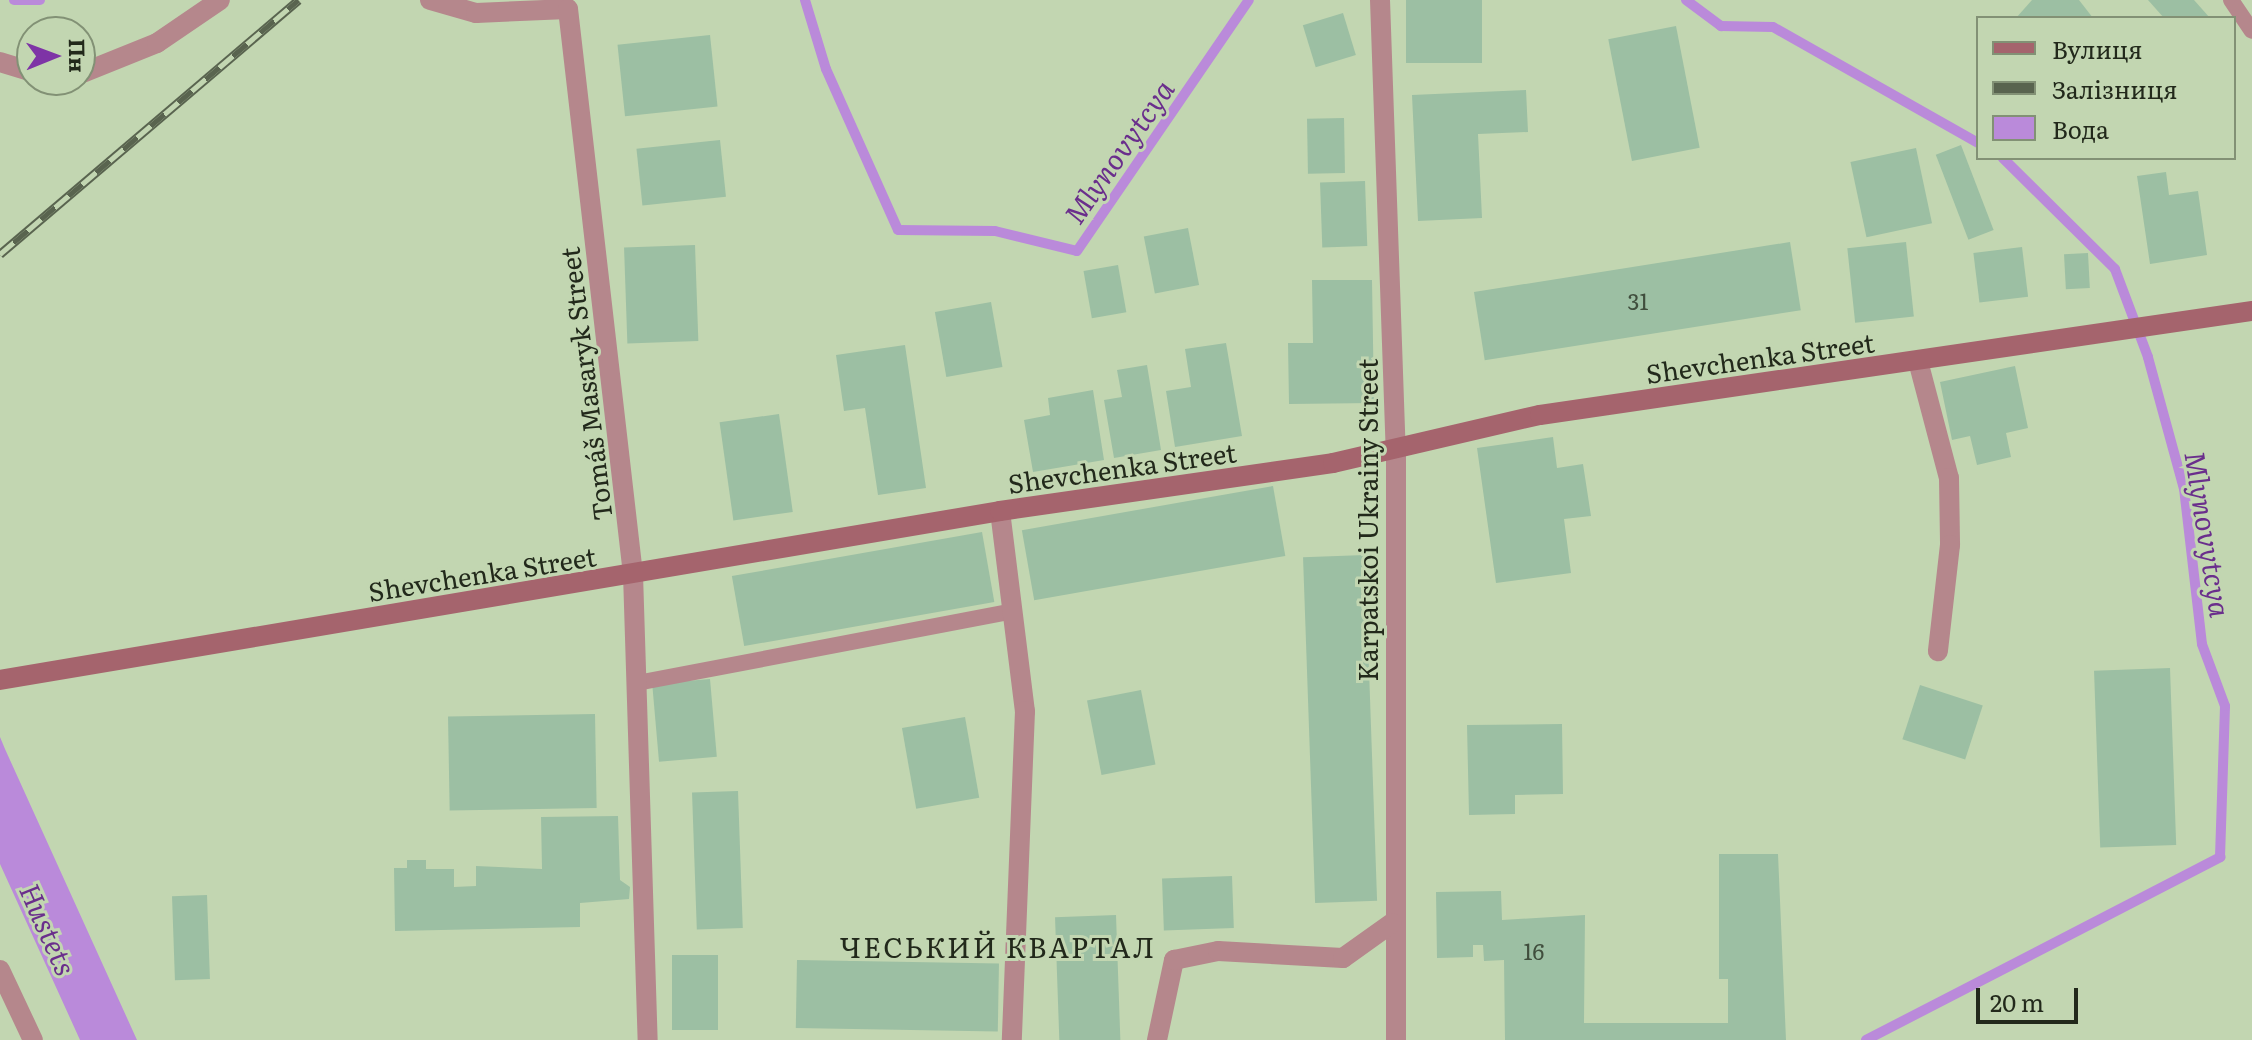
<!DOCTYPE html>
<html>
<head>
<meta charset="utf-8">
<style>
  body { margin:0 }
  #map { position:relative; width:2252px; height:1040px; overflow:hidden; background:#c2d6b1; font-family:Literata,serif }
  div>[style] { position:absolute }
  .water>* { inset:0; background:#ba8ada }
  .stream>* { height:10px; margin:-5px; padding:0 5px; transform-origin:5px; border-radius:5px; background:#ba8ada }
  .building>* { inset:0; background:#9cbfa3; transform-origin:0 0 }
  .service>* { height:16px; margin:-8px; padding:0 8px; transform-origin:8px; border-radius:8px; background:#b5878c }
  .minor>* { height:20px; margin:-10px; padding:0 10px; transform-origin:10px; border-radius:10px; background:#b5878c }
  .secondary>* { height:20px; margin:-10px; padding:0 10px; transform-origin:10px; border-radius:10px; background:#a5646d }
  .rail>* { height:9px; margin-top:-4.5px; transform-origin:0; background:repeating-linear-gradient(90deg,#c2d6b1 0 18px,#59644f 0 36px); box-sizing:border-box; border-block:2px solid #59644f }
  span { translate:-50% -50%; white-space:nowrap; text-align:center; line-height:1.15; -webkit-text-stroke:6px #c2d6b1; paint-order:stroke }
  .number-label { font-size:22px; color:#404e3d }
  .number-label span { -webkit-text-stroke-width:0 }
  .street-label { font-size:26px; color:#22291b }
  .water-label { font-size:28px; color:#6a2e8c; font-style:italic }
  .neighbourhood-label { font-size:28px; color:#22291b; letter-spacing:2px }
  .legend { position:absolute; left:1976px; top:16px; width:260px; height:144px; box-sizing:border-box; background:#c2d6b1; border:2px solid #829175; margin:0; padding:10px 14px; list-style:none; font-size:24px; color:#22291b }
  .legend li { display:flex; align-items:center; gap:16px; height:40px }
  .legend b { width:40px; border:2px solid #829175 }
  .north { position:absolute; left:16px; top:16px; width:80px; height:80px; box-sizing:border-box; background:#c2d6b1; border:2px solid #829175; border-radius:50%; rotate:89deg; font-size:22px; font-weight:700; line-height:32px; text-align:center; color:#22291b }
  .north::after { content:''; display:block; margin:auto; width:28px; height:36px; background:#7e34a6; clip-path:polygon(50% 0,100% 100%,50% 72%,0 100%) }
  .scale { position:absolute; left:1976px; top:988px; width:102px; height:36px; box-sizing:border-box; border:4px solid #22291b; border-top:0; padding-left:10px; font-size:24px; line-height:28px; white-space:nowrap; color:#22291b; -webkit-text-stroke:6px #c2d6b1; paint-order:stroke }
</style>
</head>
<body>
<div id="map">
  <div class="water">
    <i style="clip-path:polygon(0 737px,5px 749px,137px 1040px,80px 1040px,0 864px)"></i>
  </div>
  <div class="stream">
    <i style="left:14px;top:0;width:26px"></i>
    <i style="left:805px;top:0;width:72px;rotate:73.1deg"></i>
    <i style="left:826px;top:69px;width:176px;rotate:65.9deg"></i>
    <i style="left:898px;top:230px;width:97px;rotate:0.6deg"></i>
    <i style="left:995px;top:231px;width:84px;rotate:13.7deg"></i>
    <i style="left:1077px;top:251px;width:304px;rotate:-55.6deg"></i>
    <i style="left:1686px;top:0;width:44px;rotate:36.6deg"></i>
    <i style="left:1721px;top:26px;width:52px;rotate:1.1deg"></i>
    <i style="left:1773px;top:27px;width:236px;rotate:29.5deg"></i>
    <i style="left:1866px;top:1040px;width:399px;rotate:-27.3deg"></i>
    <i style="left:2220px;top:857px;width:151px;rotate:-88.1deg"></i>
    <i style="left:2225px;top:706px;width:66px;rotate:-110.4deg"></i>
    <i style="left:2202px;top:644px;width:156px;rotate:-96.6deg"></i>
    <i style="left:2184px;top:489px;width:137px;rotate:-105.3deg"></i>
    <i style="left:2148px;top:357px;width:94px;rotate:-110.6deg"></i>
    <i style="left:2115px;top:269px;width:158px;rotate:-135.3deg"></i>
  </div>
  <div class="building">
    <i style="left:1406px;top:0;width:76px;height:63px"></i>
    <i style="clip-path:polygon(2032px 0,2079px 0,2093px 18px,2016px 18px)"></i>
    <i style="clip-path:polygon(2148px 0,2194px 0,2210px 18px,2164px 18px)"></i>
    <i style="left:1343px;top:13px;width:44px;height:42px;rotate:73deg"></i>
    <i style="left:1676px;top:26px;width:124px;height:69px;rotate:79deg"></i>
    <i style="left:710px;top:35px;width:72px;height:93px;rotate:84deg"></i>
    <i style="clip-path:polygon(1526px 90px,1528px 132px,1478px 134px,1482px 218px,1418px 221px,1412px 95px)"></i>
    <i style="left:1344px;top:118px;width:55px;height:37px;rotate:89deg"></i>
    <i style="left:720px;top:140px;width:57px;height:84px;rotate:84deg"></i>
    <i style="left:1961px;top:145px;width:91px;height:27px;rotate:69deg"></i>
    <i style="left:1916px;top:148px;width:77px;height:67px;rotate:78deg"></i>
    <i style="clip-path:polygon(2166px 172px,2169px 195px,2198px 191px,2207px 255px,2150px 264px,2137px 176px)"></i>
    <i style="left:1365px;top:181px;width:65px;height:45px;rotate:88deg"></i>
    <i style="left:1188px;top:228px;width:58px;height:45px;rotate:79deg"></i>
    <i style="left:1790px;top:242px;width:69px;height:320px;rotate:81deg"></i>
    <i style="left:1906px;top:242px;width:75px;height:59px;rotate:84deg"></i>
    <i style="left:695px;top:245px;width:96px;height:71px;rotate:88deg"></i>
    <i style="left:2022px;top:247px;width:50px;height:49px;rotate:83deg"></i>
    <i style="left:2088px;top:253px;width:35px;height:24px;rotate:87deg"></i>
    <i style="left:1118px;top:265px;width:48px;height:35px;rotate:80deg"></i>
    <i style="clip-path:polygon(1312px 280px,1372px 280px,1374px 403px,1289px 404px,1288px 343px,1313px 343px)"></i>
    <i style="left:991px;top:302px;width:66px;height:57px;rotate:80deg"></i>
    <i style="clip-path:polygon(1226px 343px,1242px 436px,1175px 447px,1166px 391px,1191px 387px,1185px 349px)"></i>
    <i style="clip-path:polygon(905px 345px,926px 488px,878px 495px,865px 408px,844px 411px,836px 355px)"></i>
    <i style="clip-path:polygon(1147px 365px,1161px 450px,1114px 458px,1104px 400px,1122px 397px,1117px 370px)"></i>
    <i style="clip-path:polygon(2015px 366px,2028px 428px,2006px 433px,2011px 457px,1977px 465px,1970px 436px,1952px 440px,1940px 382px)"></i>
    <i style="clip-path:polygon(1093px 390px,1104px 460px,1033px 472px,1024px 420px,1050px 415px,1048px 398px)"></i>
    <i style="left:779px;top:414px;width:99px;height:60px;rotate:82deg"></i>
    <i style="clip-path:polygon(1553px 437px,1557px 468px,1583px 464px,1591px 516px,1564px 519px,1571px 573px,1496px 583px,1477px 448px)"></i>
    <i style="left:1273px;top:486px;width:71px;height:255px;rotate:80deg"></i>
    <i style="left:982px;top:532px;width:71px;height:254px;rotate:80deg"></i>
    <i style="left:1365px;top:555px;width:346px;height:62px;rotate:88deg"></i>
    <i style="left:2170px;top:668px;width:177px;height:76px;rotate:88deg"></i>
    <i style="left:710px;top:679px;width:78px;height:58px;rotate:85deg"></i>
    <i style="left:1920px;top:685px;width:66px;height:57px;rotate:18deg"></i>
    <i style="left:1141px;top:690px;width:76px;height:55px;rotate:79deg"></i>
    <i style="left:595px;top:714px;width:94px;height:147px;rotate:89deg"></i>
    <i style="left:965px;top:717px;width:82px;height:64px;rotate:80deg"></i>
    <i style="clip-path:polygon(1562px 724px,1563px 794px,1515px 795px,1515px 814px,1469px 815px,1467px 725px)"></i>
    <i style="left:738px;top:791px;width:137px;height:46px;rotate:88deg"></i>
    <i style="clip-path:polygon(618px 816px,620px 880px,630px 887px,629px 899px,580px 903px,580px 927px,395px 931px,394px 868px,407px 868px,407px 860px,426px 860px,426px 869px,454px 869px,454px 887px,476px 886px,476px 866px,542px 869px,541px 817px)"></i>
    <i style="clip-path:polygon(1719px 854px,1778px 854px,1786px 1040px,1505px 1040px,1504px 960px,1484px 961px,1483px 945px,1473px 945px,1473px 957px,1437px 958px,1436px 892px,1501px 891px,1502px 920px,1585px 915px,1584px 1023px,1728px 1023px,1728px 979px,1719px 979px)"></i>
    <i style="left:1232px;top:876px;width:52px;height:70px;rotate:88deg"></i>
    <i style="left:207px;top:895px;width:84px;height:35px;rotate:88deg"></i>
    <i style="left:1116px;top:915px;width:125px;height:61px;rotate:88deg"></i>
    <i style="left:672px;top:955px;width:46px;height:75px"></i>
    <i style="left:797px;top:960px;width:202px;height:68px;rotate:1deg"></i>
  </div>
  <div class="service">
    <i style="left:2231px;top:0;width:37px;rotate:56deg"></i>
    <i style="left:637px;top:683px;width:379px;rotate:-10.8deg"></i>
  </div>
  <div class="minor">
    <i style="left:430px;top:0;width:48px;rotate:15.8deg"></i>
    <i style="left:476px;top:13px;width:92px;rotate:-2.5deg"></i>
    <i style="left:568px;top:9px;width:569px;rotate:83.44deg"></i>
    <i style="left:633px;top:574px;width:466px;rotate:88.2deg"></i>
    <i style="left:1380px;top:0;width:450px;rotate:88deg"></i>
    <i style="left:1396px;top:450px;width:590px;rotate:90deg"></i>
    <i style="left:0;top:62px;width:34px;rotate:17deg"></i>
    <i style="left:80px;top:74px;width:83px;rotate:-21.9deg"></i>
    <i style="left:157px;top:43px;width:76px;rotate:-34.3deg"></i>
    <i style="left:57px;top:80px;width:9px"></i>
    <i style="left:1918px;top:361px;width:121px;rotate:75.2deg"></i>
    <i style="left:1949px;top:478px;width:67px;rotate:89.1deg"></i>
    <i style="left:1950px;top:545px;width:107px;rotate:96.5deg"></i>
    <i style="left:1000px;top:511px;width:202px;rotate:82.9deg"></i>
    <i style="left:1025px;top:711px;width:329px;rotate:92.3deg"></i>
    <i style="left:0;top:970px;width:77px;rotate:64.8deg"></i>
    <i style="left:1157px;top:1040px;width:82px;rotate:-78deg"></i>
    <i style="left:1174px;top:960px;width:45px;rotate:-11.6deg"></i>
    <i style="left:1218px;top:951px;width:125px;rotate:3.2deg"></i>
    <i style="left:1343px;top:958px;width:60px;rotate:-35.5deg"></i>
  </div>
  <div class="secondary">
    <i style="left:0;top:680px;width:1014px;rotate:-9.59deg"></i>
    <i style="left:1000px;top:511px;width:336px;rotate:-8.2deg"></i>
    <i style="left:1333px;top:463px;width:212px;rotate:-13.1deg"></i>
    <i style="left:1540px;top:415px;width:720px;rotate:-8.31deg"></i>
  </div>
  <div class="rail">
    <i style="left:0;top:254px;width:392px;rotate:-40.4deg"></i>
  </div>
  <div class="number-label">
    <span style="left:1638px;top:301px">31</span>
    <span style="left:1534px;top:951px">16</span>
  </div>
  <div class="street-label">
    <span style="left:1760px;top:357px;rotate:-8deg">Shevchenka Street</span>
    <span style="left:585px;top:384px;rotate:-97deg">Tomáš Masaryk Street</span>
    <span style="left:1122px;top:467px;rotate:-8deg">Shevchenka Street</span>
    <span style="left:1367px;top:520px;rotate:-90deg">Karpatskoi Ukrainy Street</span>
    <span style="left:482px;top:573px;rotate:-9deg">Shevchenka Street</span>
  </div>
  <div class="water-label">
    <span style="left:1118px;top:151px;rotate:-55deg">Mlynovytcya</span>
    <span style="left:2209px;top:534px;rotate:81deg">Mlynovytcya</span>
    <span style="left:49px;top:929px;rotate:66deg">Hustets</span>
  </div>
  <div class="neighbourhood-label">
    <span style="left:998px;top:946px">ЧЕСЬКИЙ КВАРТАЛ</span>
  </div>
  <ul class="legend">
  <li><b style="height:10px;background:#a5646d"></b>Вулиця</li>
  <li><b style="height:10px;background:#59644f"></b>Залізниця</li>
  <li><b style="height:22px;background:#ba8ada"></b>Вода</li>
  </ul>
  <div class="north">Пн</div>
  <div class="scale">20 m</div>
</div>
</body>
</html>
